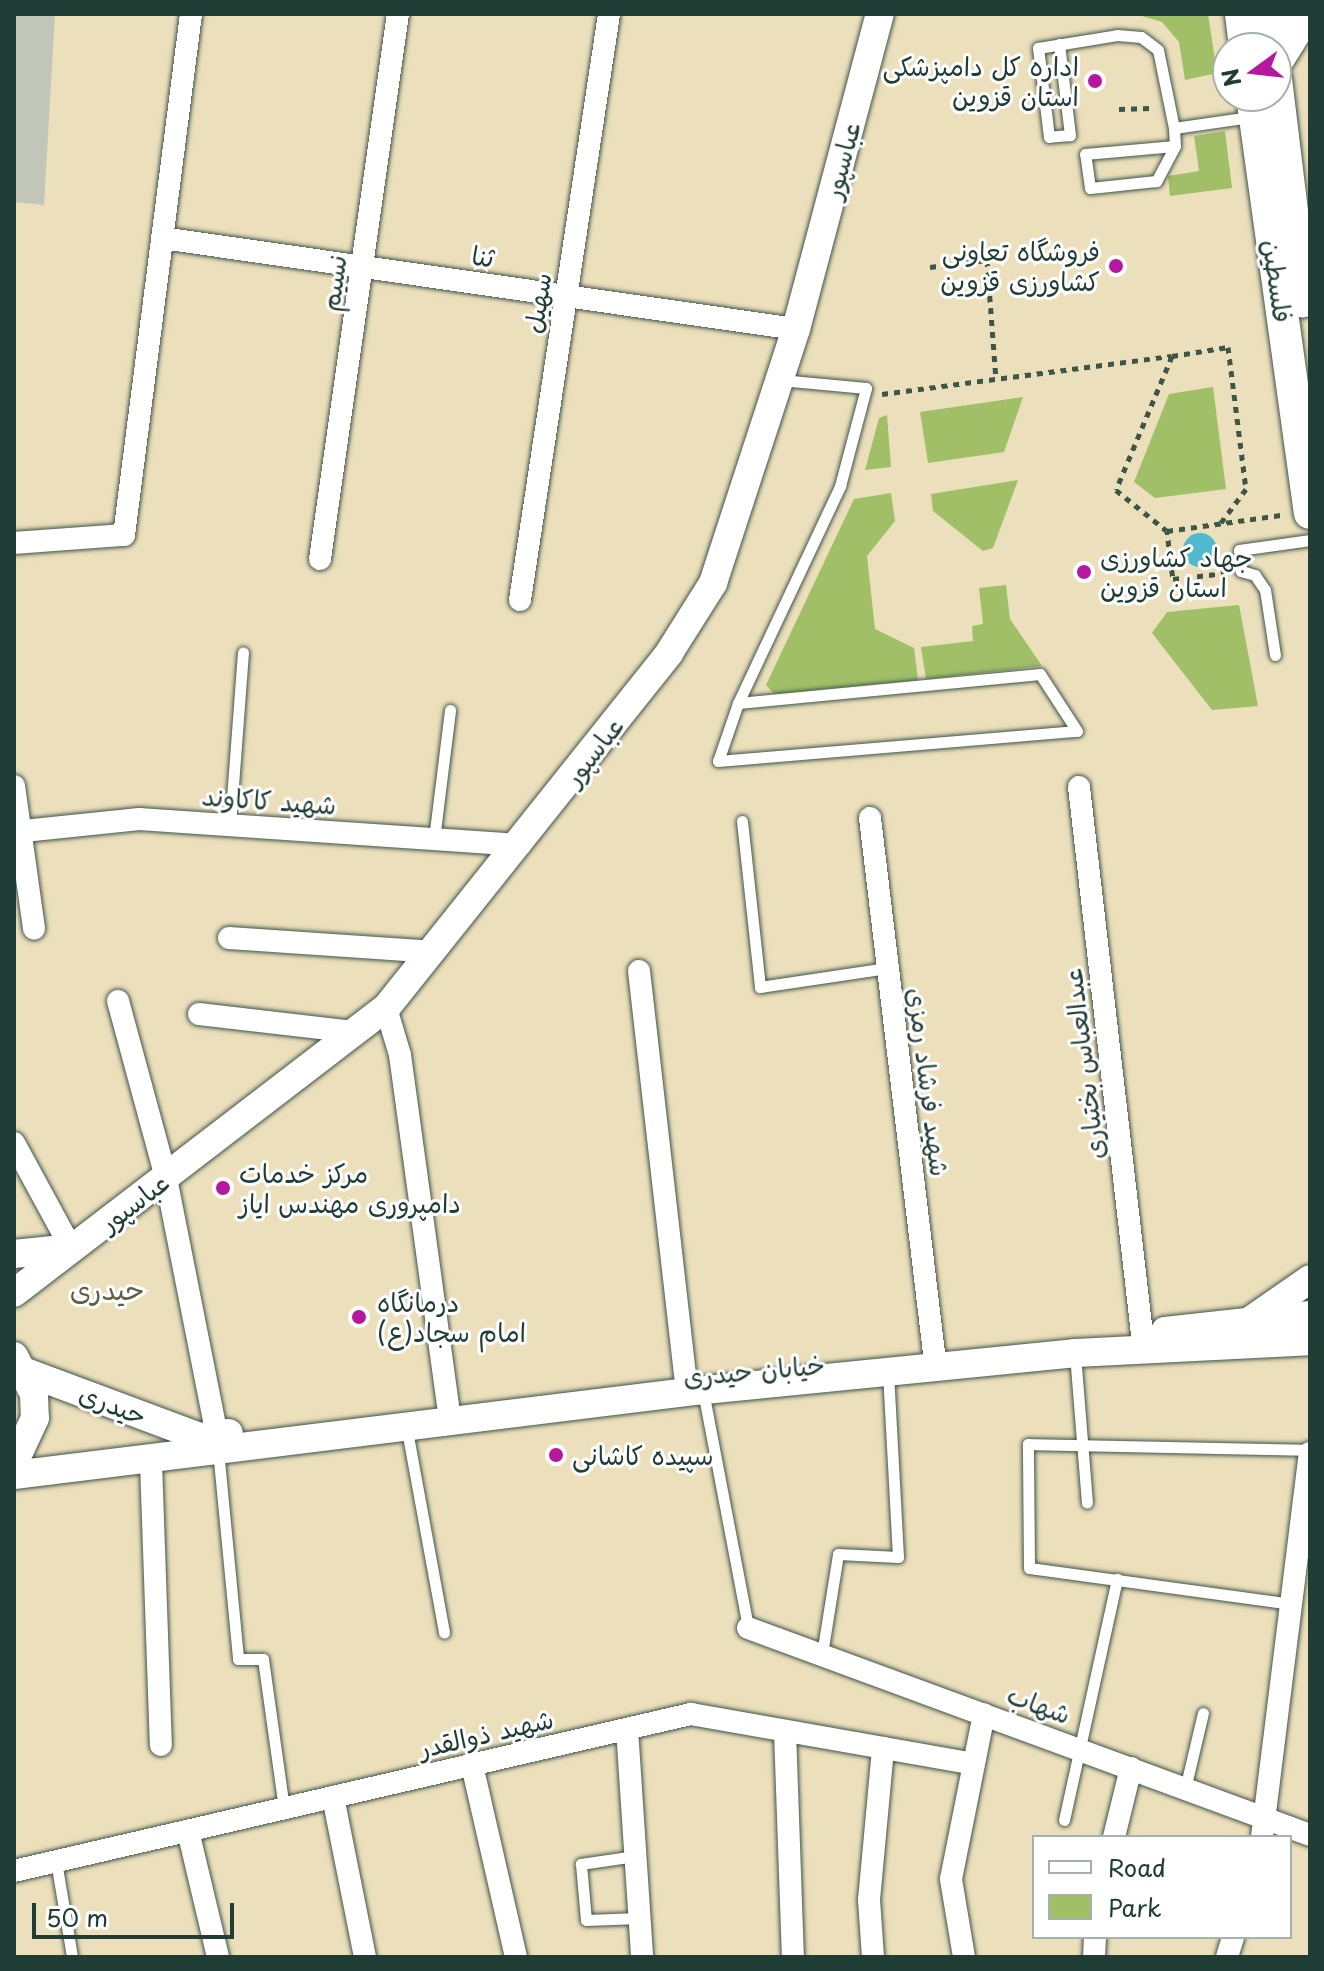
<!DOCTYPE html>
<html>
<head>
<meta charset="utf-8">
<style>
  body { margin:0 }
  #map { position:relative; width:1324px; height:1971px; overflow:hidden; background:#ecdfbc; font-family:"Playpen Sans","Playpen Sans Arabic",sans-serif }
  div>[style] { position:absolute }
  .industrial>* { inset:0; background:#c2c6b9 }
  .green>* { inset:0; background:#a0bf67 }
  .water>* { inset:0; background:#52bad0 }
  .round { border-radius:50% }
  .path>* { height:5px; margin-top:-2.5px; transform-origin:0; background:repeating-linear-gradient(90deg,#3e5548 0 6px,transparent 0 12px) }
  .roads { filter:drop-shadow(0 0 2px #3e5548) drop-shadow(0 0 2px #3e5548) }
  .service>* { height:11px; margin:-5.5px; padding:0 5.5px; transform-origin:5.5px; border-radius:5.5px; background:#fff }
  .minor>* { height:22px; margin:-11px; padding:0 11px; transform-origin:11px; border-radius:11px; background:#fff }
  .tertiary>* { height:28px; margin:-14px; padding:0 14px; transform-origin:14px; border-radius:14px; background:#fff }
  .secondary>* { height:32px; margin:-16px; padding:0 16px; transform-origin:16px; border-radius:16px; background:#fff }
  .primary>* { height:36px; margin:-18px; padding:0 18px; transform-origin:18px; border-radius:18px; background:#fff }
  .dots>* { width:22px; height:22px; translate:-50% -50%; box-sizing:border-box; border:4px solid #fff; border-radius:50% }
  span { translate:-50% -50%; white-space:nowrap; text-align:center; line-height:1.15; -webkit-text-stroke:6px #fff; paint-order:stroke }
  .poi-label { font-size:26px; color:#1f3d34 }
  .right { translate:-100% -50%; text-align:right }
  .left { translate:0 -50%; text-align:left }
  .street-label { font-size:26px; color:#1f3d34 }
  .neighbourhood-label { font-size:28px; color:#5e5f43 }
  .frame { position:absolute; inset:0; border:16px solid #1f3d34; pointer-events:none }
  .legend { position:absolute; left:1032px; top:1835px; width:260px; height:104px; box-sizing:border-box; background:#fff; border:2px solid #a5b1ae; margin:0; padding:10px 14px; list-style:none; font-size:24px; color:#1f3d34 }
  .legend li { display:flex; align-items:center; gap:16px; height:40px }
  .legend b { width:40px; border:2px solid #a5b1ae }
  .north { position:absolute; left:1212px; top:32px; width:80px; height:80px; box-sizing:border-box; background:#fff; border:2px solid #a5b1ae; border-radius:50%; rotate:255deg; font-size:22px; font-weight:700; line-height:32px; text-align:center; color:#1f3d34 }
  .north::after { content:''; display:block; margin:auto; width:28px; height:36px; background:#b5179e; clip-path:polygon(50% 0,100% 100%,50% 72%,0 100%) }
  .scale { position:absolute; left:32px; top:1903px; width:202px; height:36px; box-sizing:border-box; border:4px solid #1f3d34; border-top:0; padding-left:10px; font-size:24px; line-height:28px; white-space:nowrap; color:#1f3d34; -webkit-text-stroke:6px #fff; paint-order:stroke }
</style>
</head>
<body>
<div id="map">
  <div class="industrial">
    <i style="clip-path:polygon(14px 14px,55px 14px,44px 205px,14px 202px)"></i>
  </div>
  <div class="green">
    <i style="clip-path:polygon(1135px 14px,1208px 14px,1217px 73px,1185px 80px,1179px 42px,1162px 22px)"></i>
    <i style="clip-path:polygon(1225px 131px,1232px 188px,1170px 196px,1168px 176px,1199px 171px,1194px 136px)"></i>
    <i style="clip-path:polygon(1213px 387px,1226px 489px,1155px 498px,1134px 482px,1169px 394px)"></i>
    <i style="clip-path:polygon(1023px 397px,1004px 452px,928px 463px,920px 412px)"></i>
    <i style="clip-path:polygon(887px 415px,891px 467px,865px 470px,879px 418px)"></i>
    <i style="clip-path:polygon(1018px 480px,993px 548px,983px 551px,933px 511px,931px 494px)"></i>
    <i style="clip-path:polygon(891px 493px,895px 521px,867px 556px,875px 629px,914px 648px,918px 680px,774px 694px,766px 685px,854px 499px)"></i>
    <i style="clip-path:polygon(1006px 585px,1010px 619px,1042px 666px,926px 679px,921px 647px,973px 641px,972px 626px,983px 624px,979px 588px)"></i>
    <i style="clip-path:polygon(1239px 605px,1258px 706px,1212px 710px,1152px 633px,1167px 612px)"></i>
  </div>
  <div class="water">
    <i class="round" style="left:1183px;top:533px;width:34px;height:34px"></i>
  </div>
  <div class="path">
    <i style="left:1119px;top:109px;width:32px;rotate:-2deg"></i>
    <i style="left:930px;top:267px;width:57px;rotate:-7deg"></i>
    <i style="left:987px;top:260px;width:119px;rotate:85.7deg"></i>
    <i style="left:1172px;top:356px;width:57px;rotate:-9.1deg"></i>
    <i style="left:1228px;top:347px;width:143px;rotate:82.8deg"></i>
    <i style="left:1246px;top:489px;width:44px;rotate:126.6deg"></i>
    <i style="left:882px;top:394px;width:292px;rotate:-7.5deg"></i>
    <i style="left:1172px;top:356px;width:145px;rotate:112.7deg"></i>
    <i style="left:1116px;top:490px;width:65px;rotate:38.8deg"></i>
    <i style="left:1170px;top:558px;width:21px;rotate:82deg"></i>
    <i style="left:1173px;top:579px;width:53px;rotate:-6.5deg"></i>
    <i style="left:1151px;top:560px;width:19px;rotate:-6deg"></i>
    <i style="left:1170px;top:558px;width:27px;rotate:-96deg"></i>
    <i style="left:1167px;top:531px;width:115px;rotate:-8deg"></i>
  </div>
  <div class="roads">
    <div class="service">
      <i style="left:1059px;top:44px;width:92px;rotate:83.1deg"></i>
      <i style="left:1070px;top:135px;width:21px;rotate:175deg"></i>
      <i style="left:1049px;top:137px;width:90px;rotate:-97deg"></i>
      <i style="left:1038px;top:48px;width:80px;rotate:-9.3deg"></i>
      <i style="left:1117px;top:35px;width:24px;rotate:5deg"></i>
      <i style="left:1141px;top:37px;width:21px;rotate:37deg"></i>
      <i style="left:1158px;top:50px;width:80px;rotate:78.4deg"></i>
      <i style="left:1174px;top:128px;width:77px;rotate:-8.2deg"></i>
      <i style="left:1174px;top:128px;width:18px;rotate:87deg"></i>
      <i style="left:1175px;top:146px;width:40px;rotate:118deg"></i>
      <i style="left:1156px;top:181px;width:66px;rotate:173.9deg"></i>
      <i style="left:1090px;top:188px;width:34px;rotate:-98deg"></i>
      <i style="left:1085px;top:154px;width:90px;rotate:-5.1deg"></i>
      <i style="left:1275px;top:655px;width:66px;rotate:-98.7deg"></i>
      <i style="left:1265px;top:590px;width:18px;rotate:-124deg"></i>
      <i style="left:1255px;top:575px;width:15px;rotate:-164deg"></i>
      <i style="left:1241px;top:571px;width:21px;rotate:-95deg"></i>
      <i style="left:1239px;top:550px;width:72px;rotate:-8deg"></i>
      <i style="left:738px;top:703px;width:61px;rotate:109deg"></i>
      <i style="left:718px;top:761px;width:360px;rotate:-4.8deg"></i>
      <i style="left:1077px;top:731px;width:68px;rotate:-123deg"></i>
      <i style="left:1040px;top:674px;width:303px;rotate:174.5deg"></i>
      <i style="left:738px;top:703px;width:240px;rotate:-64.8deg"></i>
      <i style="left:840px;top:486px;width:101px;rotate:-75.1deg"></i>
      <i style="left:866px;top:388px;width:86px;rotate:-174.7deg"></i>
      <i style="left:742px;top:821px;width:167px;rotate:83.8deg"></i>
      <i style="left:760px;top:987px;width:128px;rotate:-8.5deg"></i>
      <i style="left:230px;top:825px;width:173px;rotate:-85.7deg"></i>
      <i style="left:434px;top:839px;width:130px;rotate:-82.9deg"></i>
      <i style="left:1075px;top:1354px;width:149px;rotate:85.4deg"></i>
      <i style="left:703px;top:1391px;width:241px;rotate:79.2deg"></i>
      <i style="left:406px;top:1425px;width:211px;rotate:79.6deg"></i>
      <i style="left:218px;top:1450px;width:210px;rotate:84.5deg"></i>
      <i style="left:238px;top:1659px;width:25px"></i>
      <i style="left:263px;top:1659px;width:150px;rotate:82deg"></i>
      <i style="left:1292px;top:1604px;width:265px;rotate:-172.2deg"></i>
      <i style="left:1029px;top:1568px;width:124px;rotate:-90.5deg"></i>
      <i style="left:1028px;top:1444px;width:282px;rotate:1.2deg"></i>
      <i style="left:822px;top:1654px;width:101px;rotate:-80.9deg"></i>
      <i style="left:838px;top:1554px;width:60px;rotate:2.9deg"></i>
      <i style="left:898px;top:1557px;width:184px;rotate:-93.1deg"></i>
      <i style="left:1185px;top:1789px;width:78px;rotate:-76.7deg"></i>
      <i style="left:1064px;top:1820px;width:247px;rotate:-77.6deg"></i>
      <i style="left:635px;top:1856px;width:55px;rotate:171.6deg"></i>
      <i style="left:581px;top:1864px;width:56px;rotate:84.9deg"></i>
      <i style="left:586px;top:1920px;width:53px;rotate:-2.2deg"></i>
      <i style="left:56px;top:1861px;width:97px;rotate:80.5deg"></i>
    </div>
    <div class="minor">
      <i style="left:162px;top:238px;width:640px;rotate:8.17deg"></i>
      <i style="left:14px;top:543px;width:110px;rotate:-4.2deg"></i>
      <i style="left:124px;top:535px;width:525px;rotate:-82.67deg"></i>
      <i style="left:320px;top:559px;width:551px;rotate:-81.86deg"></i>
      <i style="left:520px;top:600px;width:593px;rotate:-81.36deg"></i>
      <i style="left:14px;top:786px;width:144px;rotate:82deg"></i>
      <i style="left:1079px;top:787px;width:551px;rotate:83.43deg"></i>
      <i style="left:870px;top:818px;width:539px;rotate:83.18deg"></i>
      <i style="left:14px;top:832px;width:126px;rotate:-5.9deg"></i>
      <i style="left:139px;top:819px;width:382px;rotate:3.9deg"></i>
      <i style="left:229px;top:938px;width:203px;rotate:3.9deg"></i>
      <i style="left:639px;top:971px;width:408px;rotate:83.5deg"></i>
      <i style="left:118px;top:1001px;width:183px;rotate:74.8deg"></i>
      <i style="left:166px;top:1178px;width:262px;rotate:78.8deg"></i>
      <i style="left:386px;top:1008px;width:49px;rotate:73.4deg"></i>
      <i style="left:400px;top:1055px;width:354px;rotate:82.2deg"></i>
      <i style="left:199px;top:1014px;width:157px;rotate:6.6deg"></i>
      <i style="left:14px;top:1143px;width:119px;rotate:61.5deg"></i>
      <i style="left:151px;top:1463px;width:282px;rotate:88deg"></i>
      <i style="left:748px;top:1628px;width:599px;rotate:20.22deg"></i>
      <i style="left:627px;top:1729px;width:228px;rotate:86.2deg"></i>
      <i style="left:785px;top:1731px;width:226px;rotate:88deg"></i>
      <i style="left:472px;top:1765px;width:197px;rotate:77.1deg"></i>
      <i style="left:333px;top:1797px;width:163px;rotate:78.7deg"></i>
      <i style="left:188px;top:1831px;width:130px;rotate:76.6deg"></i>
      <i style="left:1114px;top:1837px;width:71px;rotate:-76.2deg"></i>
      <i style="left:1262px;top:1837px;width:387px;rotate:-82.9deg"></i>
      <i style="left:14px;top:1871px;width:695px;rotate:-13.06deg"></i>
      <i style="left:691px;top:1714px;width:287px;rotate:10deg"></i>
      <i style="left:873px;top:1957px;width:57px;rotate:-94deg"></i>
      <i style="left:869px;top:1900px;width:153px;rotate:-84.7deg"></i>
      <i style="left:964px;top:1957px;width:79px;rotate:-99.5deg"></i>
      <i style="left:951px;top:1879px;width:168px;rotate:-78.7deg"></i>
      <i style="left:1094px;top:1957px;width:20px;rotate:-87deg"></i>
      <i style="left:1227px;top:1957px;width:21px;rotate:-73deg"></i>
    </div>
    <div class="tertiary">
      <i style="left:14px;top:1254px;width:56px;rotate:-6.1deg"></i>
      <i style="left:14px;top:1293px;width:469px;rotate:-37.5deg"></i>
      <i style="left:386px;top:1008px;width:454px;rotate:-51.4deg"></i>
      <i style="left:669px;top:653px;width:83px;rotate:-57.8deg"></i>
      <i style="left:713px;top:583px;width:267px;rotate:-71.9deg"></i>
      <i style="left:796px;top:329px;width:326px;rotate:-75.1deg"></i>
      <i style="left:1251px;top:1320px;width:72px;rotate:-34.8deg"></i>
      <i style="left:1165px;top:1331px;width:146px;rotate:-6.3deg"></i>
      <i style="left:14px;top:1356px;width:43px;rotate:62.2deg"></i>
      <i style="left:34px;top:1394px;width:24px;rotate:88deg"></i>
      <i style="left:35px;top:1418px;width:50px;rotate:115deg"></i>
      <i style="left:26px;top:1372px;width:186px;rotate:20.5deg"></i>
      <i style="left:200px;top:1437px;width:29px;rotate:-8deg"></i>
      <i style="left:14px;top:1475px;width:677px;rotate:-7.04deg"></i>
      <i style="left:686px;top:1392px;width:391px;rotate:-5.7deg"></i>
      <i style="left:1075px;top:1353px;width:235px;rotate:-2.9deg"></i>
    </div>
    <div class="secondary">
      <i style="left:1241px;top:14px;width:34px;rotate:83deg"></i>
      <i style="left:1271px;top:14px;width:34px;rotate:87deg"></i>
      <i style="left:1276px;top:79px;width:224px;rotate:83.1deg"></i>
      <i style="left:1252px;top:96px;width:421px;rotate:82.1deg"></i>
    </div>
    <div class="primary">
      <i style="left:1276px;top:59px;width:53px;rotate:-58.1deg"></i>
    </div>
  </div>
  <div class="dots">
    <i style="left:1095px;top:81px;background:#b5179e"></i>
    <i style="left:1116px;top:266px;background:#b5179e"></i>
    <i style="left:1084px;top:572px;background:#b5179e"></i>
    <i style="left:223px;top:1188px;background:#b5179e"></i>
    <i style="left:359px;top:1317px;background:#b5179e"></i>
    <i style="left:556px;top:1455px;background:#b5179e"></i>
  </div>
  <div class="poi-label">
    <span class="right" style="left:1079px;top:81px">اداره کل دامپزشکی<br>استان قزوین</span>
    <span class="right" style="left:1100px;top:266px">فروشگاه تعاونی<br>کشاورزی قزوین</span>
    <span class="left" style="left:1100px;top:572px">جهاد کشاورزی<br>استان قزوین</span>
    <span class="left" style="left:239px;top:1188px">مرکز خدمات<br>دامپروری مهندس ایاز</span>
    <span class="left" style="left:377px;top:1317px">درمانگاه<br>امام سجاد(ع)</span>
    <span class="left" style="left:572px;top:1455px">سپیده کاشانی</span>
  </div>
  <div class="street-label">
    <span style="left:841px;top:160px;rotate:-75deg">عباسپور</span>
    <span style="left:483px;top:256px;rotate:8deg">ثنا</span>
    <span style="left:1278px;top:281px;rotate:82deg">فلسطین</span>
    <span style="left:333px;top:283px;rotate:-82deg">نسیم</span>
    <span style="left:537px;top:303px;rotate:-81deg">سهیل</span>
    <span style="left:593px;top:751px;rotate:-52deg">عباسپور</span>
    <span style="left:269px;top:800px;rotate:4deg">شهید کاکاوند</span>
    <span style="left:1083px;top:1064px;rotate:-97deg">عبدالعباس بختیاری</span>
    <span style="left:929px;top:1082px;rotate:83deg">شهید فرشاد رمزی</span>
    <span style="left:134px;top:1202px;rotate:-37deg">عباسپور</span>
    <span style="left:754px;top:1370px;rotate:-5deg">خیابان حیدری</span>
    <span style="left:113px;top:1404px;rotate:21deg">حیدری</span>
    <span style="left:1039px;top:1704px;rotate:20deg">شهاب</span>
    <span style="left:486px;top:1733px;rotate:-13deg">شهید ذوالقدر</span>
  </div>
  <div class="neighbourhood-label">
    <span style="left:107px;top:1289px">حیدری</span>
  </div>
  <div class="frame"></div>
  <ul class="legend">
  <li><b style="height:10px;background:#fff"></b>Road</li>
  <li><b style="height:22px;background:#a0bf67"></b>Park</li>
  </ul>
  <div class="north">N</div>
  <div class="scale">50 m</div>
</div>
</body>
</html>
